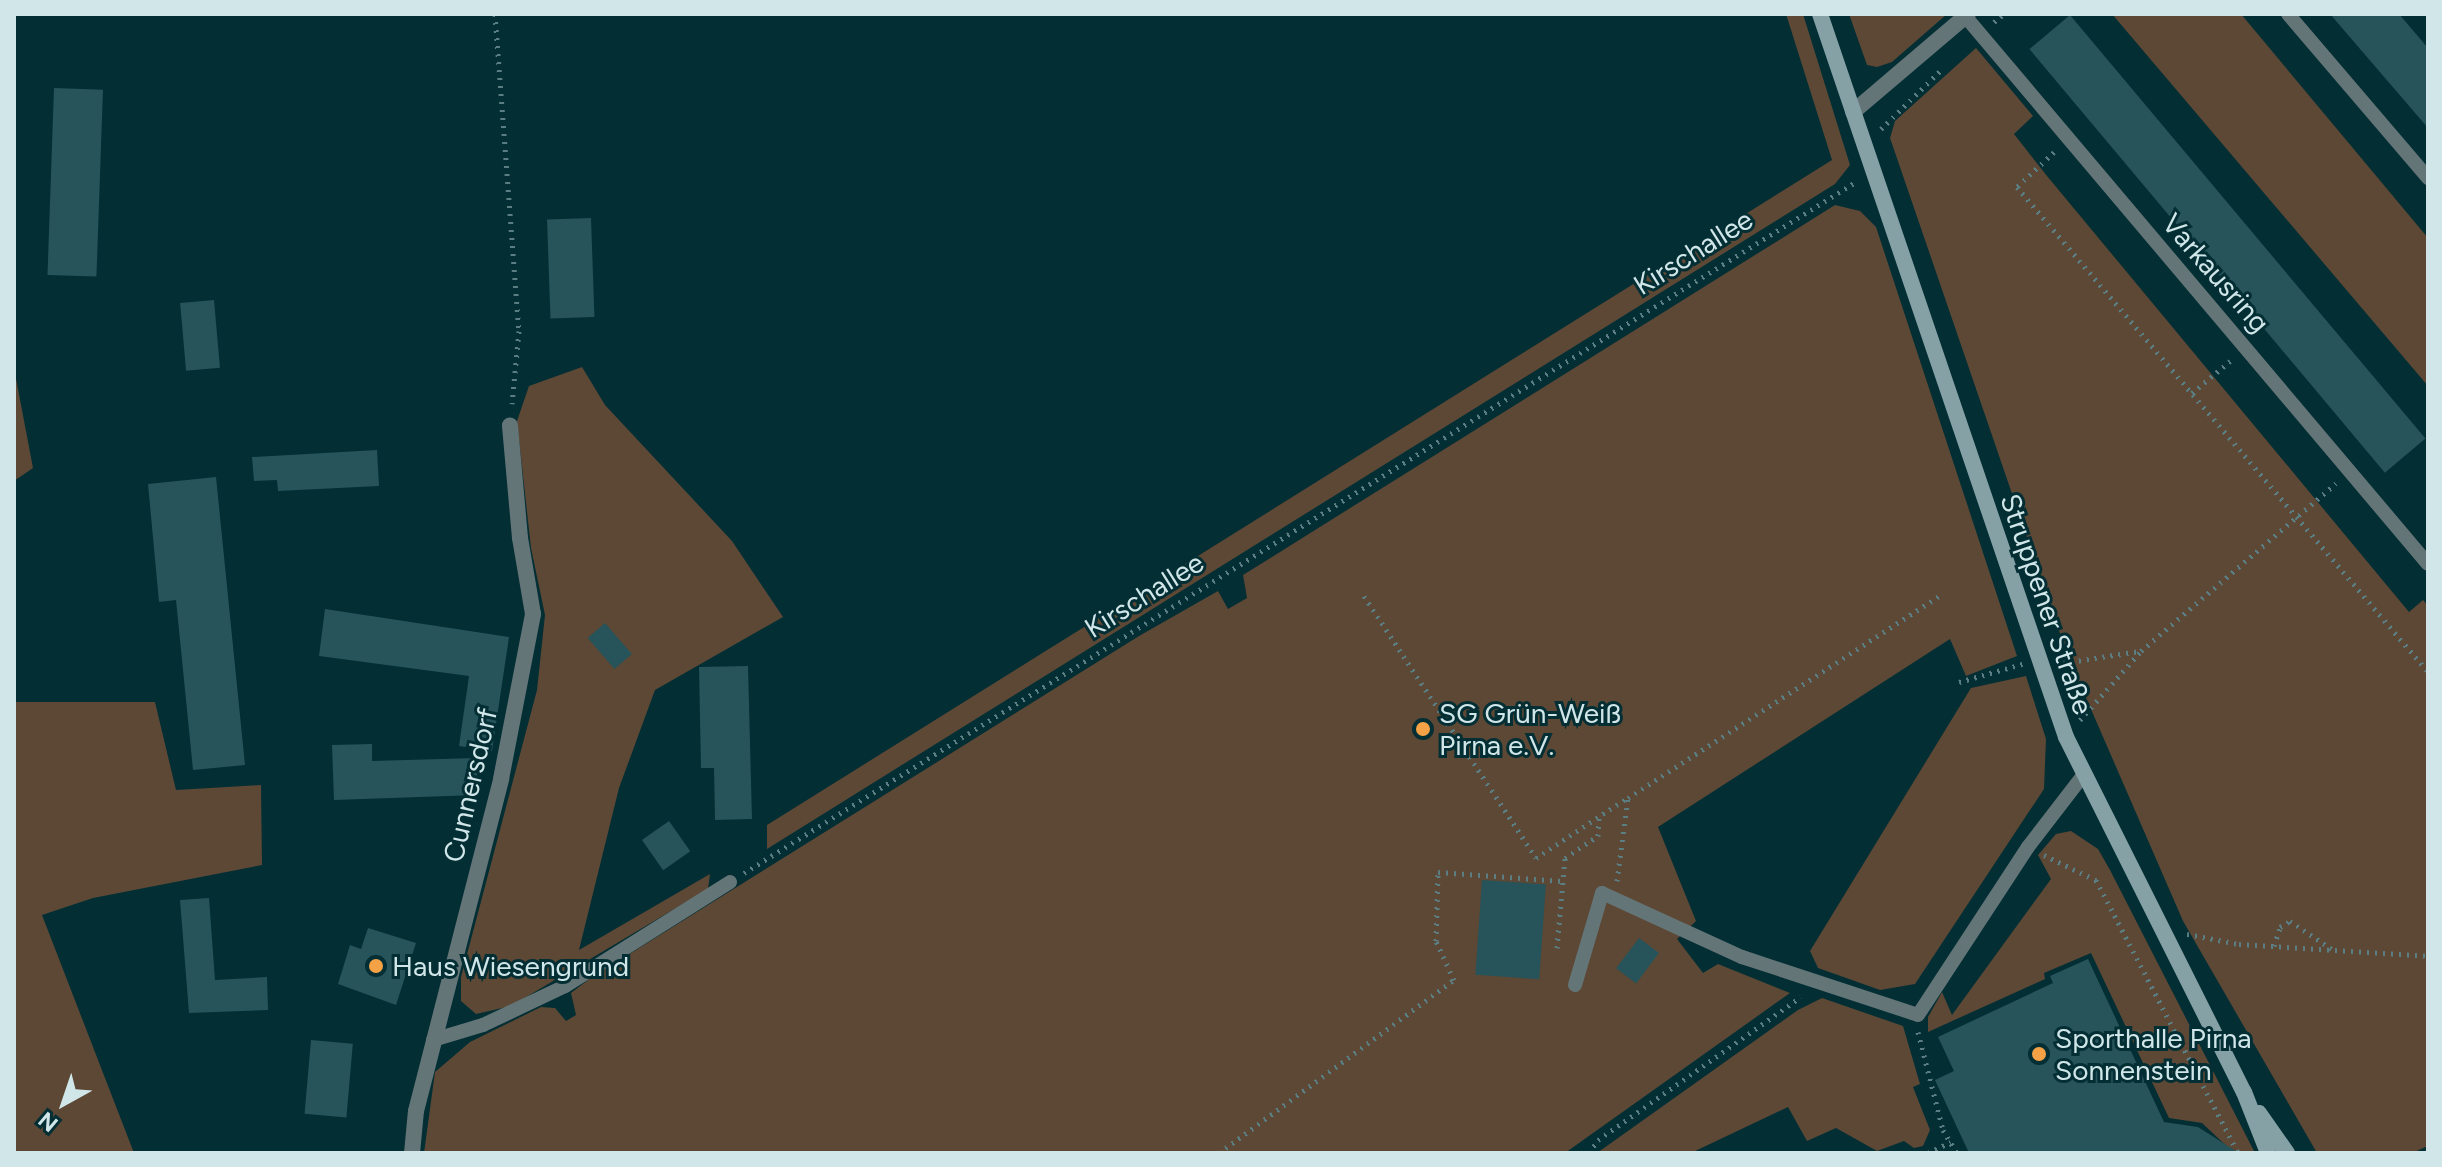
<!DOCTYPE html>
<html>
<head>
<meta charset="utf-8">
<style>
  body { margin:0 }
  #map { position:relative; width:2442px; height:1167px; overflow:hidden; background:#022e34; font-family:Figtree,sans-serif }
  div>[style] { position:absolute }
  .green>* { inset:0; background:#5c4835 }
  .building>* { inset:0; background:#27535a; transform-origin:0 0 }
  .path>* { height:5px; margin-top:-2.5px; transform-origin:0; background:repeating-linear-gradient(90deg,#5b7e82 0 2px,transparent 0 8px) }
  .service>* { height:14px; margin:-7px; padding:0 7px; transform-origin:7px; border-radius:7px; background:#647578 }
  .minor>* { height:16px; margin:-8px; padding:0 8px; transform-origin:8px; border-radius:8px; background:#647578 }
  .secondary>* { height:16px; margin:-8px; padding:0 8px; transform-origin:8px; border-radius:8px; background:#85a1a5 }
  .dots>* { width:22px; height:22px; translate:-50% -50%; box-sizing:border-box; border:4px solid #022e34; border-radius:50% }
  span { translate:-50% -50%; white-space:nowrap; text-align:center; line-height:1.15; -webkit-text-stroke:6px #022e34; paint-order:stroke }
  .street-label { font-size:28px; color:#d0e6e9 }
  .poi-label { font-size:28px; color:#d0e6e9 }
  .left { translate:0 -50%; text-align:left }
  .frame { position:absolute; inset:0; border:16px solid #d0e6e9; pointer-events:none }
  .north { position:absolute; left:24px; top:1063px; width:80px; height:80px; -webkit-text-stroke:6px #022e34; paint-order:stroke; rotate:220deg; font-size:22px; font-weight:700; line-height:32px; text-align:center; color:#d0e6e9 }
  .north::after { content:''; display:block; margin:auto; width:28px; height:36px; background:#d0e6e9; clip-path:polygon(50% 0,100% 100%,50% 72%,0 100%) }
</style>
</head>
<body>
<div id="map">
  <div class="green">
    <i style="clip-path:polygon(1786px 14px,1803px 14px,1850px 165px,1835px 184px,767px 849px,767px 825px,1832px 160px)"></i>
    <i style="clip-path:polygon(1849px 14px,1947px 14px,1892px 62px,1877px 67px,1867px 65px)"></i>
    <i style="clip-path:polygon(2112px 14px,2241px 14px,2428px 238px,2428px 386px)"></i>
    <i style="clip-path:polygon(1976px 48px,2033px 116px,2014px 134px,2047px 176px,2409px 612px,2423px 600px,2428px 606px,2428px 1146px,2412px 1153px,2317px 1153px,2183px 921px,2067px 654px,1890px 138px,1895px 121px)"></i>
    <i style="clip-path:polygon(1835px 205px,1860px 211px,1876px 227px,2017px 656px,1966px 676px,1950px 639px,1658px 827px,1696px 921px,1677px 939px,1703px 973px,1718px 964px,1790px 993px,1565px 1153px,424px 1153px,435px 1072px,470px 1042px,541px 1007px,555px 1008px,566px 1021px,576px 1015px,571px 993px,588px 980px,1139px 636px,1218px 591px,1228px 609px,1247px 598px,1243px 575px)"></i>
    <i style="clip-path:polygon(582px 367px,605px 405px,732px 541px,783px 617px,655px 690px,619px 788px,579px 950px,710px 874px,708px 889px,511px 1006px,476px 1014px,461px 1001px,461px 977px,537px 690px,545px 615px,531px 548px,517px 421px,529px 386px)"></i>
    <i style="clip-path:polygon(14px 368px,33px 468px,14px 481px)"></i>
    <i style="clip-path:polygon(2026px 676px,2046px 739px,2044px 789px,1915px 984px,1880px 990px,1818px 968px,1810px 951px,1971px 688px)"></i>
    <i style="clip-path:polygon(14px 702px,155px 702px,176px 790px,261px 785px,262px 865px,93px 898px,42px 915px,134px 1153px,14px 1153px)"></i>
    <i style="clip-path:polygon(2071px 831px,2098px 849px,2110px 870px,2255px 1153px,2234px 1153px,2202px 1123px,2169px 1118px,2091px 953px,2044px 973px,2045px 979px,1928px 1032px,1928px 1017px,1942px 992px,1952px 1015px,2051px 879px,2038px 855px,2056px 834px)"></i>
    <i style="clip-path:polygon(1822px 998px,1903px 1026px,1920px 1084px,1913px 1087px,1930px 1130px,1923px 1146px,1914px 1148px,1904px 1141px,1877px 1151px,1836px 1128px,1807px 1141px,1788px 1107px,1691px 1153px,1597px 1153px,1798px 1010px)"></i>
  </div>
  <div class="building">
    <i style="clip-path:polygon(2330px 14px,2399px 14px,2428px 48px,2428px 128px)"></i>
    <i style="left:2070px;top:15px;width:553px;height:53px;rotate:50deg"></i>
    <i style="left:54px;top:88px;width:49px;height:187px;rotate:2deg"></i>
    <i style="left:591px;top:218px;width:99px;height:44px;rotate:88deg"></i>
    <i style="left:214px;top:300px;width:68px;height:34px;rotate:85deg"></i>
    <i style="clip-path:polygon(377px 450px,379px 486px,278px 491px,277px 480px,254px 481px,252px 457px)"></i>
    <i style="clip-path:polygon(216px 477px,245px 765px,193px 770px,176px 600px,159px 602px,148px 484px)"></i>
    <i style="clip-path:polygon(325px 609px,509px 637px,492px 751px,459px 746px,469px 676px,319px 656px)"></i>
    <i style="left:605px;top:623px;width:41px;height:23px;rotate:49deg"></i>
    <i style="clip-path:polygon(748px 666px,752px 819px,715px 820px,714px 768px,701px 768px,699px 667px)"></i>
    <i style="clip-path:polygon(372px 744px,372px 761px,476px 758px,478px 795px,334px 800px,332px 745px)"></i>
    <i style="left:669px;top:821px;width:37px;height:33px;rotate:55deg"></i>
    <i style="left:1482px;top:880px;width:64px;height:95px;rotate:4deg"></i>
    <i style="clip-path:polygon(209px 898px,215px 980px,267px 977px,268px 1010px,189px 1013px,180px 900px)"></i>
    <i style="clip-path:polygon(368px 928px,416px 943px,396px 1005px,338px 984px,350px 945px,361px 949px)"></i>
    <i style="left:1639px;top:938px;width:25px;height:38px;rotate:37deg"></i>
    <i style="clip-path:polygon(2088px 959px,2164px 1122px,2198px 1127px,2239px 1153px,1969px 1153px,1935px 1080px,1954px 1071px,1938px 1037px,2053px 983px,2050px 976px)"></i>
    <i style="left:311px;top:1040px;width:42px;height:74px;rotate:5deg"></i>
  </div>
  <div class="path">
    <i style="left:495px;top:14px;width:318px;rotate:85.7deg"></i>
    <i style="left:519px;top:331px;width:73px;rotate:95.5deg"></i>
    <i style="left:1994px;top:22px;width:13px;rotate:-39deg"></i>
    <i style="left:1881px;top:129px;width:86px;rotate:-44.5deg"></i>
    <i style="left:2054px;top:152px;width:51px;rotate:136.6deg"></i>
    <i style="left:2017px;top:187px;width:636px;rotate:49.72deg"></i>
    <i style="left:2192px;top:393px;width:50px;rotate:-40.1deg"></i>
    <i style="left:1364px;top:596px;width:313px;rotate:56.7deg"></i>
    <i style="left:1536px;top:858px;width:109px;rotate:-33.4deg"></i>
    <i style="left:2063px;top:663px;width:78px;rotate:-8.9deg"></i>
    <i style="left:1959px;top:682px;width:66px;rotate:-15.9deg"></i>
    <i style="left:2080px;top:720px;width:92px;rotate:-48.5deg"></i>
    <i style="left:2141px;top:651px;width:257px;rotate:-40.7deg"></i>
    <i style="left:2044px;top:855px;width:58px;rotate:25.7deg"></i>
    <i style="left:2096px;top:880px;width:308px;rotate:62.5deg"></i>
    <i style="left:744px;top:873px;width:1311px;rotate:-31.87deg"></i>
    <i style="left:1617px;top:881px;width:84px;rotate:-82.5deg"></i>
    <i style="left:1628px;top:798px;width:372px;rotate:-33deg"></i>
    <i style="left:2187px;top:934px;width:53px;rotate:10.9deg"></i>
    <i style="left:2239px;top:944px;width:189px;rotate:3.6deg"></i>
    <i style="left:2274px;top:946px;width:20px;rotate:-72deg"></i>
    <i style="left:2280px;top:927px;width:12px;rotate:-31deg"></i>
    <i style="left:2290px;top:921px;width:50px;rotate:33.7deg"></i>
    <i style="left:1557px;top:948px;width:90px;rotate:-84.9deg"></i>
    <i style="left:1565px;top:858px;width:40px;rotate:-34deg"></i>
    <i style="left:1598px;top:836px;width:18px;rotate:-87deg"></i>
    <i style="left:1918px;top:1032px;width:101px;rotate:75.7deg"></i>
    <i style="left:1943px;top:1130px;width:27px;rotate:59deg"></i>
    <i style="left:1219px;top:1153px;width:292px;rotate:-36.4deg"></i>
    <i style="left:1454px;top:980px;width:43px;rotate:-114.8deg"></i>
    <i style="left:1436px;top:941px;width:69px;rotate:-88.3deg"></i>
    <i style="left:1438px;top:872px;width:125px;rotate:4.1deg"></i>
    <i style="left:1589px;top:1153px;width:16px;rotate:-55deg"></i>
    <i style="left:1598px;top:1140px;width:248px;rotate:-35.2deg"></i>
    <i style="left:1928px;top:1153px;width:25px;rotate:-26deg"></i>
    <i style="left:2426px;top:1153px;width:2px;rotate:-27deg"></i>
  </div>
  <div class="service">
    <i style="left:2288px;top:14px;width:216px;rotate:49.5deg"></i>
    <i style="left:1965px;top:16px;width:717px;rotate:49.81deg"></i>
    <i style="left:1575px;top:985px;width:96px;rotate:-73.6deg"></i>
    <i style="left:1602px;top:893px;width:154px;rotate:24.6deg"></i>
    <i style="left:1742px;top:957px;width:185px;rotate:18.2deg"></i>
    <i style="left:1918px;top:1015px;width:201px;rotate:-56.8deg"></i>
    <i style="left:2028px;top:847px;width:88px;rotate:-52.4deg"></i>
    <i style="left:433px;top:1040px;width:52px;rotate:-16.7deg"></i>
    <i style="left:483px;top:1025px;width:91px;rotate:-25.4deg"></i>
    <i style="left:565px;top:986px;width:195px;rotate:-32.2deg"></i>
  </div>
  <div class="minor">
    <i style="left:1853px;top:112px;width:151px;rotate:-40.4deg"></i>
    <i style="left:412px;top:1153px;width:42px;rotate:-84.6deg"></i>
    <i style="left:416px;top:1111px;width:343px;rotate:-75.6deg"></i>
    <i style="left:501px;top:779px;width:168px;rotate:-79deg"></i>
    <i style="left:533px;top:614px;width:77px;rotate:-99.7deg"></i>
    <i style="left:520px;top:538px;width:113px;rotate:-95.1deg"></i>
  </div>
  <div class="secondary">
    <i style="left:1820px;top:14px;width:764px;rotate:71.21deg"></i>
    <i style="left:2066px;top:737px;width:397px;rotate:63.4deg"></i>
    <i style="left:2244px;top:1092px;width:66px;rotate:68.5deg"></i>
    <i style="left:2259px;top:1113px;width:49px;rotate:55deg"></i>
  </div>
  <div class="dots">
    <i style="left:1423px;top:729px;background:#f5a246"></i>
    <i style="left:376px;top:966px;background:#f5a246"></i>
    <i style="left:2039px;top:1054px;background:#f5a246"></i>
  </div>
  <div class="street-label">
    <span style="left:1693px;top:252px;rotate:-32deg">Kirschallee</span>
    <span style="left:2216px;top:273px;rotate:49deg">Varkausring</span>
    <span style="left:1144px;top:595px;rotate:-32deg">Kirschallee</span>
    <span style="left:2047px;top:604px;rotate:71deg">Struppener Straße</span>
    <span style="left:470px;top:785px;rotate:-77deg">Cunnersdorf</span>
  </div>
  <div class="poi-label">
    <span class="left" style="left:1439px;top:729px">SG Grün-Weiß<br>Pirna e.V.</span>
    <span class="left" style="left:392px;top:966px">Haus Wiesengrund</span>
    <span class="left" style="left:2055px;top:1054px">Sporthalle Pirna<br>Sonnenstein</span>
  </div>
  <div class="frame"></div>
  <div class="north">N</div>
</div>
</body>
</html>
